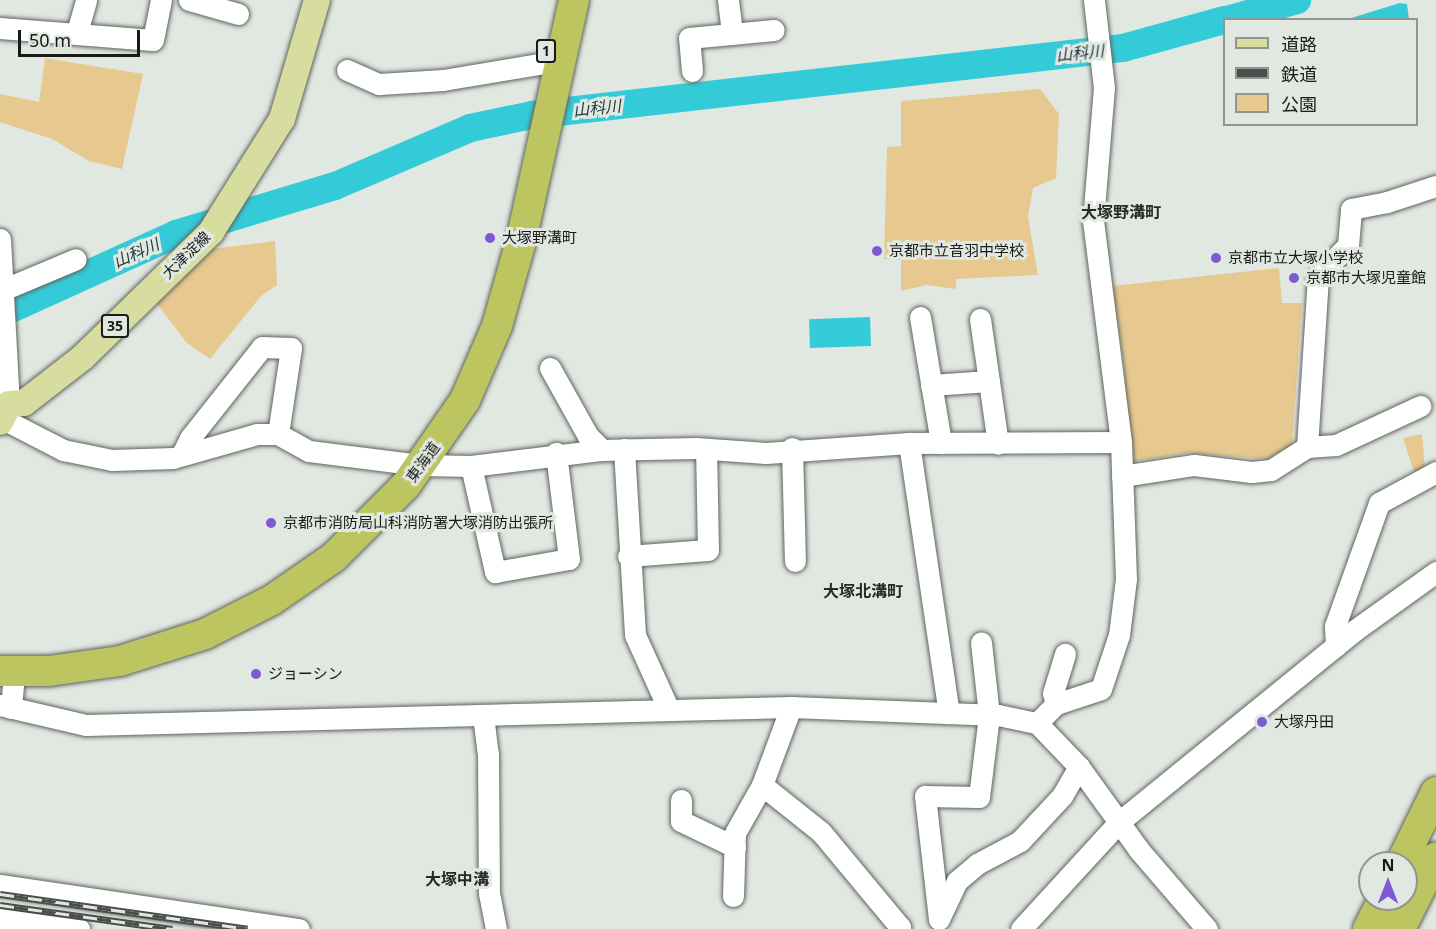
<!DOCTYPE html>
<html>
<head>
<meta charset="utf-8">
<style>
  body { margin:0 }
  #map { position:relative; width:1436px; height:929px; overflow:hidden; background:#e1e7e1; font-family:"Noto Sans","Noto Sans JP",sans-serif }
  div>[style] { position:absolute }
  .green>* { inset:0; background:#e7c98f }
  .water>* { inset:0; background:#34cbd8; transform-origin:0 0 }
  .river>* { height:28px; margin:-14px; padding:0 14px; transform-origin:14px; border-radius:14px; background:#34cbd8 }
  .roads { filter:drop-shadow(0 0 2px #5e645e) drop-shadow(0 0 2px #5e645e) }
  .minor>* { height:21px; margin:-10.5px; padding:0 10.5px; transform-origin:10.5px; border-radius:10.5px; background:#fff }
  .major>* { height:26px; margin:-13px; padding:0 13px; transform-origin:13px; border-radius:13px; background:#d7dc9f }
  .highway>* { height:30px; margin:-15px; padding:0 15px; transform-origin:15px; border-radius:15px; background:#bcc55f }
  .rail>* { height:7px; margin-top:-3.5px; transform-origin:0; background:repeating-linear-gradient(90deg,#e1e7e1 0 14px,#4a4e4a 0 28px); box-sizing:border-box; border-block:2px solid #4a4e4a }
  .dots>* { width:16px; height:16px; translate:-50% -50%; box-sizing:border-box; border:3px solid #e1e7e1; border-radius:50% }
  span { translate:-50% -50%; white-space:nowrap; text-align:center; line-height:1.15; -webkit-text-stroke:6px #e1e7e1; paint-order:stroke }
  .shield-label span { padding:2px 4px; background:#e1e7e1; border:2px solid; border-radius:4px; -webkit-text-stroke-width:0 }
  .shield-label { font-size:14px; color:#181b18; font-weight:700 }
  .poi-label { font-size:15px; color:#181b18 }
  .left { translate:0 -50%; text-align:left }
  .street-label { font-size:15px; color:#181b18 }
  .water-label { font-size:16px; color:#21393b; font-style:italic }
  .neighbourhood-label { font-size:16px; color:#262b26; font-weight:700 }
  .legend { position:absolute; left:1223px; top:18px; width:195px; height:108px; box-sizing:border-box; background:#e1e7e1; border:2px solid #919591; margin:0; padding:8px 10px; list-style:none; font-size:18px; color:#181b18 }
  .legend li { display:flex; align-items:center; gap:12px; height:30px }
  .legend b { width:30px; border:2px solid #919591 }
  .north { position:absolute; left:1358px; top:851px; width:60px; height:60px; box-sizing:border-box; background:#e1e7e1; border:2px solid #919591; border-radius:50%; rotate:0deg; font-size:16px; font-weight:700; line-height:24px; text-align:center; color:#181b18 }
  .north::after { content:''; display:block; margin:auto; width:21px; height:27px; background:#7d59d3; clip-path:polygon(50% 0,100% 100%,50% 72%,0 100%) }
  .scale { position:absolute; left:18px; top:30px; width:122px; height:27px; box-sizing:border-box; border:3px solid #181b18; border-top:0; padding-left:8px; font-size:18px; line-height:21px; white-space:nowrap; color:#181b18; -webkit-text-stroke:4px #e1e7e1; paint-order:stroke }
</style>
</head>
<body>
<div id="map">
  <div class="green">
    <i style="clip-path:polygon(45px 58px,143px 74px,122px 169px,89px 161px,52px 139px,0 122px,0 94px,39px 102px)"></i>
    <i style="clip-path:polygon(1040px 89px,1059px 114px,1056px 178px,1033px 188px,1028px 217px,1038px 275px,956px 279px,956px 289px,926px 285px,901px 291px,901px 260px,884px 259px,887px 147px,901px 146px,901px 101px)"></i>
    <i style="clip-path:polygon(275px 241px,277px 285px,261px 296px,210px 359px,187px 343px,154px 300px,211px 249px)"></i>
    <i style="clip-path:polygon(1279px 268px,1282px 303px,1302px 303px,1292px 446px,1268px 459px,1188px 453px,1135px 461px,1129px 457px,1124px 365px,1112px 286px)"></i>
    <i style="clip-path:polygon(1422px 434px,1425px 469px,1414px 472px,1403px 438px)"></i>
  </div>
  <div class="water">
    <i style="clip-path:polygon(1400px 3px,1407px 4px,1409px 19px,1348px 19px)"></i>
    <i style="left:870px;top:317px;width:29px;height:61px;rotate:88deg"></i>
  </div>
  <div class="river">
    <i style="left:1227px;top:20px;width:73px;rotate:-15.9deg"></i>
    <i style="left:0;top:314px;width:193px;rotate:-24.4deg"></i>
    <i style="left:176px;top:234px;width:166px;rotate:-16.8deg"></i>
    <i style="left:335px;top:186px;width:147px;rotate:-23.2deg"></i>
    <i style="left:470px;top:128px;width:63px;rotate:-11.8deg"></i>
    <i style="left:532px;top:115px;width:595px;rotate:-6.47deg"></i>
    <i style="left:1123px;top:48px;width:105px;rotate:-15.5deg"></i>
  </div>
  <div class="roads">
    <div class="minor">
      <i style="left:189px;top:0;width:51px;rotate:15.9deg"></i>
      <i style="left:728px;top:0;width:34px;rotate:83deg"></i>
      <i style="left:0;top:28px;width:153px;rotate:4.5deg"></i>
      <i style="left:153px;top:40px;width:41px;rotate:-78.7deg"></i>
      <i style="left:77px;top:32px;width:33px;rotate:-74deg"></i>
      <i style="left:347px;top:70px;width:35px;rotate:24deg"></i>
      <i style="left:379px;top:84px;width:64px;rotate:-3.6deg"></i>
      <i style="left:443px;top:80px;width:122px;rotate:-9.5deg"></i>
      <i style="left:692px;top:71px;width:33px;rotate:-95deg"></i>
      <i style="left:689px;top:38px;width:85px;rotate:-5.4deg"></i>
      <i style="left:0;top:239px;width:165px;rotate:86.9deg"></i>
      <i style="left:0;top:291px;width:82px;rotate:-22.8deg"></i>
      <i style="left:920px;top:317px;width:128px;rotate:80.5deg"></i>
      <i style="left:980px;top:319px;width:126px;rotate:81.8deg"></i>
      <i style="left:550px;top:368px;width:78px;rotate:60.8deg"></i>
      <i style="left:588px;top:436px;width:20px;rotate:45deg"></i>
      <i style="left:931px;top:385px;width:58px;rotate:-3.9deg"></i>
      <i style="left:3px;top:419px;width:68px;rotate:27.3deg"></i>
      <i style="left:63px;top:450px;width:50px;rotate:11.5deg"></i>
      <i style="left:112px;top:460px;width:61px;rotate:-1.9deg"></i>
      <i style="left:173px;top:458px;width:87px;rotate:-15.9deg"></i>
      <i style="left:257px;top:434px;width:21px"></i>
      <i style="left:278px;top:434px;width:35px;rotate:29deg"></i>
      <i style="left:309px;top:451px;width:112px;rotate:7.2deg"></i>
      <i style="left:420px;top:465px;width:51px;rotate:1.1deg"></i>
      <i style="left:471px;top:466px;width:132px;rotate:-7deg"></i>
      <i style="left:602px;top:450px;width:94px;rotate:-1.2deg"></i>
      <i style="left:696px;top:448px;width:70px;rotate:4.1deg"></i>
      <i style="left:766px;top:453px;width:143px;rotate:-4deg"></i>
      <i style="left:909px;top:443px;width:212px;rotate:-0.3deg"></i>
      <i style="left:909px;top:443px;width:273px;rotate:81.6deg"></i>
      <i style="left:1307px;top:447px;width:170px;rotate:-86.3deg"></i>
      <i style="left:1318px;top:277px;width:44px;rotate:-46.8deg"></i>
      <i style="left:1348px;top:245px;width:36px;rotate:-85deg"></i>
      <i style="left:1351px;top:209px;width:37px;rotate:-11deg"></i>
      <i style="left:1387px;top:202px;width:52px;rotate:-18.1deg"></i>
      <i style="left:792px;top:448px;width:113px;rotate:88.5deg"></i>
      <i style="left:624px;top:449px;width:186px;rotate:86.6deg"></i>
      <i style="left:635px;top:635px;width:82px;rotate:65.6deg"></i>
      <i style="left:182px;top:454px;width:18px;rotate:-63deg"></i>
      <i style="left:190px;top:438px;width:116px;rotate:-51.6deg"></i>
      <i style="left:262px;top:347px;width:29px;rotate:2deg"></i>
      <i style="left:291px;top:348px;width:87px;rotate:98.6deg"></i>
      <i style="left:471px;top:466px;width:109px;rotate:77.2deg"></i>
      <i style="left:495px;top:572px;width:75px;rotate:-10deg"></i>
      <i style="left:569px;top:559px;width:107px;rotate:-97deg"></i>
      <i style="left:1122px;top:476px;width:73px;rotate:-8.7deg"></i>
      <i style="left:1194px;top:465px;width:58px;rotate:6.9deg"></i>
      <i style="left:1252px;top:472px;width:19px;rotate:-6deg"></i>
      <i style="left:1271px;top:470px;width:43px;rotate:-32.6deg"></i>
      <i style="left:1307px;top:447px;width:29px;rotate:-4deg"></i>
      <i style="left:1336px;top:445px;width:93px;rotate:-24.9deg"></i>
      <i style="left:628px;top:556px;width:80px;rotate:-4.3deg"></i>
      <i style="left:708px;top:550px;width:101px;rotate:-91.1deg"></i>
      <i style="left:1336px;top:646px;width:20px;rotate:-93deg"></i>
      <i style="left:1335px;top:626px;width:131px;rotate:-70.3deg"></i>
      <i style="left:1379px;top:503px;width:65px;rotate:-28.5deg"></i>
      <i style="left:1056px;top:704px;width:11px;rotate:-105deg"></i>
      <i style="left:1053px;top:693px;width:41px;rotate:-72.9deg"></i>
      <i style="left:0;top:705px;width:88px;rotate:13.1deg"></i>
      <i style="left:86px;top:725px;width:705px;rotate:-1.46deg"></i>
      <i style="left:791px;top:707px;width:207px;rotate:2.2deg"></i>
      <i style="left:998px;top:715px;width:40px;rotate:12deg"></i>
      <i style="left:1037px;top:723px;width:61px;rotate:46.3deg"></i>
      <i style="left:1079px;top:767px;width:102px;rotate:54.1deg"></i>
      <i style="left:1139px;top:850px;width:104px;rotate:49.3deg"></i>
      <i style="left:11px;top:708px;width:36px;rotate:-85deg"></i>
      <i style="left:483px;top:715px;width:38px;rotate:83deg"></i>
      <i style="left:488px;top:753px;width:140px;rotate:89.6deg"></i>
      <i style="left:489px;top:893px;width:37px;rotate:79deg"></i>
      <i style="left:1037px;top:723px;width:27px;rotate:-45deg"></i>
      <i style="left:1056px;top:704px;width:47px;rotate:-18.4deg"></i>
      <i style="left:1101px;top:689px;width:57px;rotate:-71.6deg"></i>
      <i style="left:1119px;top:635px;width:56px;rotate:-82.9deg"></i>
      <i style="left:1126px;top:579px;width:137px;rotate:-92.1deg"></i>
      <i style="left:1121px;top:442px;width:223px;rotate:-97.2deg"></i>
      <i style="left:1093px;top:221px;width:133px;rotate:-85.3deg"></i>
      <i style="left:1104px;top:88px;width:89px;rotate:-96.5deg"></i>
      <i style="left:762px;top:785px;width:75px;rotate:38.5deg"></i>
      <i style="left:821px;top:832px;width:124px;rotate:50.3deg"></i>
      <i style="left:900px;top:927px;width:3px;rotate:135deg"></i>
      <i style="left:681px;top:800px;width:21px;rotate:90deg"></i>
      <i style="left:681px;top:821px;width:60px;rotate:25.7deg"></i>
      <i style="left:0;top:885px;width:302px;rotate:8.4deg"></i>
      <i style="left:733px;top:896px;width:63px;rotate:-88.2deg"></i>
      <i style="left:735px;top:833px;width:55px;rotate:-60.6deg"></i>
      <i style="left:762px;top:785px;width:83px;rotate:-69.6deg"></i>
      <i style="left:0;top:918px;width:80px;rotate:7.9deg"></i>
      <i style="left:939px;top:919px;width:124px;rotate:-96.5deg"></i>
      <i style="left:925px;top:796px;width:54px;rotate:1.1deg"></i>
      <i style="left:979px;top:797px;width:83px;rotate:-83deg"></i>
      <i style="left:989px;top:715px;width:73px;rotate:-96.3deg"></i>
      <i style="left:939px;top:919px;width:42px;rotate:-64.7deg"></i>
      <i style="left:957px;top:881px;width:26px;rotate:-40deg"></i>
      <i style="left:977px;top:864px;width:49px;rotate:-28.1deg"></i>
      <i style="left:1020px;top:841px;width:62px;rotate:-47deg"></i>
      <i style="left:1062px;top:796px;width:34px;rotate:-60deg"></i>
      <i style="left:1021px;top:929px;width:145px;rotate:-47.5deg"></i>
      <i style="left:1119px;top:822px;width:304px;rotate:-39.1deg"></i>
      <i style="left:1355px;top:630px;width:100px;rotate:-35.6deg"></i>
    </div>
    <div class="major">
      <i style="left:0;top:422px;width:20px;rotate:-63deg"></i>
      <i style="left:9px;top:404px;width:15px;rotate:-4deg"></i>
      <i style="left:24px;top:403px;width:75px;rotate:-37.9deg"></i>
      <i style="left:83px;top:357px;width:179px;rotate:-44.3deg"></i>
      <i style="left:211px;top:232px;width:133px;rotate:-57.9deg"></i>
      <i style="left:282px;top:119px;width:124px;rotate:-73.6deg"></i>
    </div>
    <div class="highway">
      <i style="left:0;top:671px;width:49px"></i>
      <i style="left:49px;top:671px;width:72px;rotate:-8deg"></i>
      <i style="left:120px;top:661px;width:89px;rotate:-17.6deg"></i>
      <i style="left:205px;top:634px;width:75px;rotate:-26.9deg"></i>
      <i style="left:272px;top:600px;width:75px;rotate:-34.7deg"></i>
      <i style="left:334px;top:557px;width:102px;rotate:-45deg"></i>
      <i style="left:406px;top:485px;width:103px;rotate:-55.2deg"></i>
      <i style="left:465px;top:400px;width:81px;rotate:-66.6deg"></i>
      <i style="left:497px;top:326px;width:88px;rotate:-74.2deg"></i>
      <i style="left:521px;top:241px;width:247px;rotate:-77.6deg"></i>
      <i style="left:1401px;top:863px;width:79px;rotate:-63.8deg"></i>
      <i style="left:1368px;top:929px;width:34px;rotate:-63deg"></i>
      <i style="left:1400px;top:929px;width:80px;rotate:-63.4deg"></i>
    </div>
  </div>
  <div class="rail">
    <i style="left:0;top:894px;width:250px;rotate:8deg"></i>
    <i style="left:0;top:905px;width:174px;rotate:7.9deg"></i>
  </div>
  <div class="dots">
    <i style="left:490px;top:238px;background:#7d59d3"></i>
    <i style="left:877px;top:251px;background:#7d59d3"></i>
    <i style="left:1216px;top:258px;background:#7d59d3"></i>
    <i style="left:1294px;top:278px;background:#7d59d3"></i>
    <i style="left:271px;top:523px;background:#7d59d3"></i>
    <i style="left:256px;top:674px;background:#7d59d3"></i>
    <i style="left:1262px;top:722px;background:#7d59d3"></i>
  </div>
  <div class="shield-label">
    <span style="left:546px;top:51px">1</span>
    <span style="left:115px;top:326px">35</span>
  </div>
  <div class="poi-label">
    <span class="left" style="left:502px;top:238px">大塚野溝町</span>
    <span class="left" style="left:889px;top:251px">京都市立音羽中学校</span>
    <span class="left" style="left:1228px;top:258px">京都市立大塚小学校</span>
    <span class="left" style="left:1306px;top:278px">京都市大塚児童館</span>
    <span class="left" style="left:283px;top:523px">京都市消防局山科消防署大塚消防出張所</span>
    <span class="left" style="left:268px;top:674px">ジョーシン</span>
    <span class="left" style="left:1274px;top:722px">大塚丹田</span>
  </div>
  <div class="street-label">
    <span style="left:186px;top:255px;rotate:-44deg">大津淀線</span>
    <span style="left:423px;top:462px;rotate:-54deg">東海道</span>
  </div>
  <div class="water-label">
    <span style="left:1080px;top:53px;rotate:-6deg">山科川</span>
    <span style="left:597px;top:108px;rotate:-6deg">山科川</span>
    <span style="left:136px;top:253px;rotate:-24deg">山科川</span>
  </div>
  <div class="neighbourhood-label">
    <span style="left:1121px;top:212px">大塚野溝町</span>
    <span style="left:863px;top:591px">大塚北溝町</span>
    <span style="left:457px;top:879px">大塚中溝</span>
  </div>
  <ul class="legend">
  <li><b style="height:8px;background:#d7dc9f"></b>道路</li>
  <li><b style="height:8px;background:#4a4e4a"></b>鉄道</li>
  <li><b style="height:16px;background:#e7c98f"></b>公園</li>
  </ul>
  <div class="north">N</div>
  <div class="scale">50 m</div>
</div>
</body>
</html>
